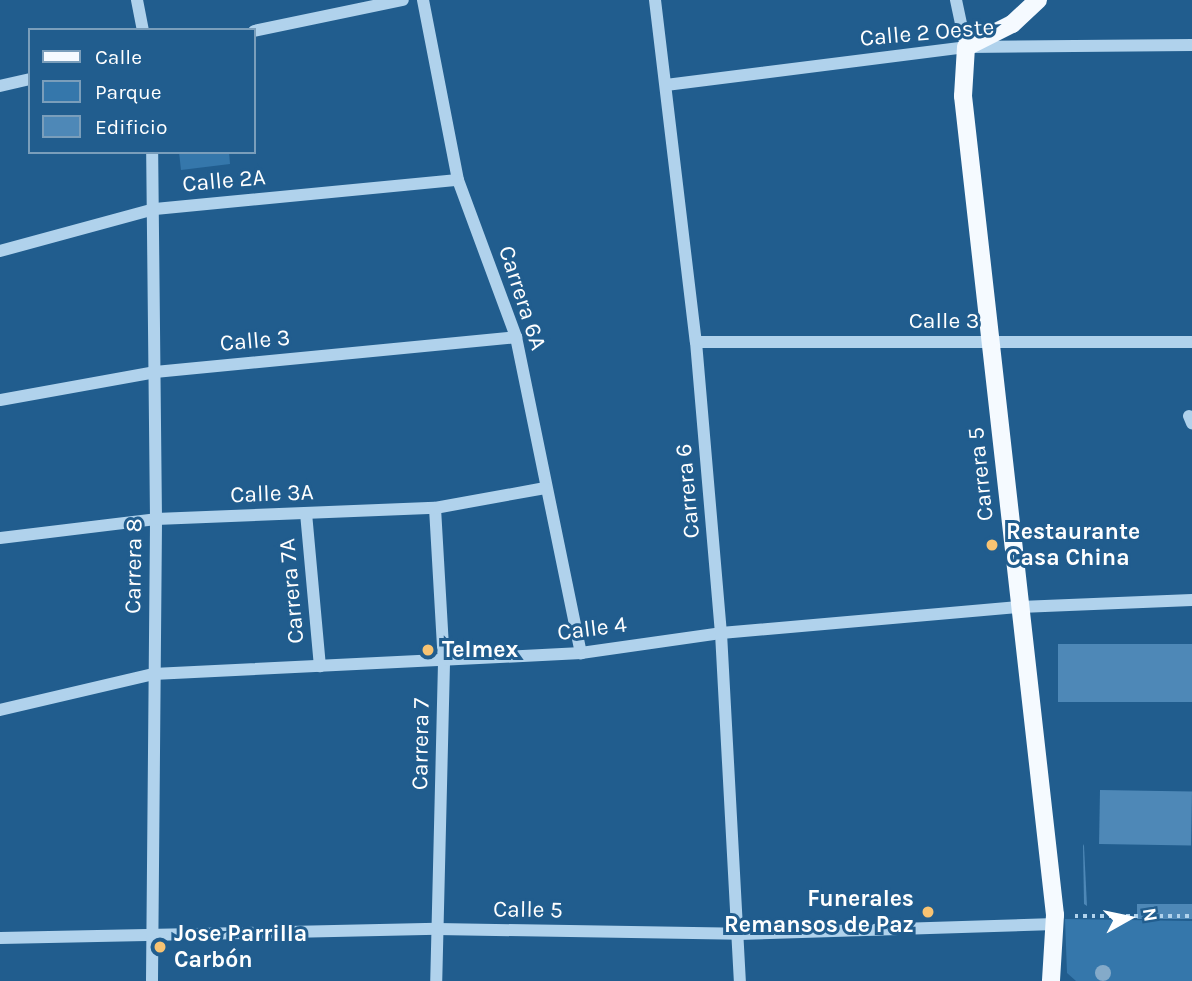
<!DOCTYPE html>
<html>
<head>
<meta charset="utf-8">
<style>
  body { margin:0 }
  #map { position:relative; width:1192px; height:981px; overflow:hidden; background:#215d8e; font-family:Karla,sans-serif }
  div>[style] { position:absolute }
  .green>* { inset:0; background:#3577ab }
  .building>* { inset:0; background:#4e88b7; transform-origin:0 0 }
  .path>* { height:3.5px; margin-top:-1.75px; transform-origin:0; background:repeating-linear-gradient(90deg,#b0d2ec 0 3.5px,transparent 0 8.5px) }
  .minor>* { height:12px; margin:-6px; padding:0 6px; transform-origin:6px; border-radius:6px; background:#b0d2ec }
  .major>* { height:18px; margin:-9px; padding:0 9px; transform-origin:9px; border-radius:9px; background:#f5faff }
  .trees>* { width:16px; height:16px; margin:-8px; border-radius:50%; background:#84aac9 }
  .dots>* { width:19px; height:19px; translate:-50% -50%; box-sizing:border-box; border:4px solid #215d8e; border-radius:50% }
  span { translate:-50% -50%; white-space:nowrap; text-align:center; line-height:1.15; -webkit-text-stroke:6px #215d8e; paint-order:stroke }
  .street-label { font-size:23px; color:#fff }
  .poi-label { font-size:23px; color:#fff; font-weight:700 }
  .left { translate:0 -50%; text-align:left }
  .right { translate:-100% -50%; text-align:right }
  .legend { position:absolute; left:28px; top:28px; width:228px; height:126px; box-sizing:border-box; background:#215d8e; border:2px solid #7a9ebb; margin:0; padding:9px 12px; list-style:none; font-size:21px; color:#fff }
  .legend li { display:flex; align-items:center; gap:14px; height:35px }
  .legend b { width:35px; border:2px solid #7a9ebb }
  .north { position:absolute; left:1094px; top:883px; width:70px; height:70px; -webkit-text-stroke:5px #215d8e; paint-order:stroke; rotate:81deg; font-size:19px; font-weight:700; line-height:28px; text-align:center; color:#fff }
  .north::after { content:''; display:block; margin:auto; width:24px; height:32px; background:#fff; clip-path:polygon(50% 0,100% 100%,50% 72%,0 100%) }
</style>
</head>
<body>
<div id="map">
  <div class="green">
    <i style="clip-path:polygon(179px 152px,229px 152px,230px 164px,181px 170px)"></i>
    <i style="clip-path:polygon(1065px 919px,1192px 921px,1192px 981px,1076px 981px,1067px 973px)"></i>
  </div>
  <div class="building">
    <i style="left:1192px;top:644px;width:58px;height:134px;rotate:90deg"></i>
    <i style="left:1100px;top:790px;width:92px;height:54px;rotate:1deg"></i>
    <i style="clip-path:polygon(1083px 844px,1084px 846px,1087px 906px,1084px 904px)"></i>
    <i style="left:1137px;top:904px;width:55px;height:15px"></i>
  </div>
  <div class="path">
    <i style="left:1075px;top:916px;width:117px"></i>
  </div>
  <div class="minor">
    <i style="left:137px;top:0;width:31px;rotate:79deg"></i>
    <i style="left:423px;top:0;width:183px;rotate:79deg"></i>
    <i style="left:458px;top:180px;width:167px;rotate:69.7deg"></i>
    <i style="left:516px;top:337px;width:323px;rotate:78.4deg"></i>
    <i style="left:655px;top:0;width:344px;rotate:83.2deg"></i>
    <i style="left:696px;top:342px;width:292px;rotate:85.1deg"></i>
    <i style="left:721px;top:633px;width:349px;rotate:86.9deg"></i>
    <i style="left:956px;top:0;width:48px;rotate:78deg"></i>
    <i style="left:254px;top:31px;width:152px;rotate:-11.8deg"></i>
    <i style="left:666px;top:85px;width:302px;rotate:-7.2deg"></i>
    <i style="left:966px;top:47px;width:226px;rotate:-0.5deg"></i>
    <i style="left:0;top:86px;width:31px;rotate:-13deg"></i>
    <i style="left:0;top:251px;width:161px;rotate:-15.2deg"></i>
    <i style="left:155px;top:209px;width:304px;rotate:-5.5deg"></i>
    <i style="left:696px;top:342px;width:496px"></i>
    <i style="left:0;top:400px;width:158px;rotate:-10.2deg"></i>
    <i style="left:155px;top:372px;width:363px;rotate:-5.5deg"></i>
    <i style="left:1189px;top:416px;width:8px;rotate:67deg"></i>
    <i style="left:435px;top:508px;width:155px;rotate:86.7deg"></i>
    <i style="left:444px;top:663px;width:318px;rotate:91.4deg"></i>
    <i style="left:306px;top:513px;width:154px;rotate:84.8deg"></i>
    <i style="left:0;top:538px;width:157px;rotate:-6.9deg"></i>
    <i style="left:156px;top:519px;width:279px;rotate:-2.3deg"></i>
    <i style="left:435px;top:508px;width:112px;rotate:-10.3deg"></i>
    <i style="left:0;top:710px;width:157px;rotate:-13.2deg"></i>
    <i style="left:153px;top:674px;width:429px;rotate:-2.8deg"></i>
    <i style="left:581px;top:653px;width:141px;rotate:-8.1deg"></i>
    <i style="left:721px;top:633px;width:300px;rotate:-5deg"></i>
    <i style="left:1020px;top:607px;width:172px;rotate:-2.3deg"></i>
    <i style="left:0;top:938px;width:437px;rotate:-1.2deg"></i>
    <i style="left:437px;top:929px;width:302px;rotate:0.9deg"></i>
    <i style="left:739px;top:934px;width:316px;rotate:-1.8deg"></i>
    <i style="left:152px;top:981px;width:462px;rotate:-89.5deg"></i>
    <i style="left:156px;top:519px;width:367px;rotate:-90.6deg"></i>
  </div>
  <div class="major">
    <i style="left:1038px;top:0;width:35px;rotate:137deg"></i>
    <i style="left:1012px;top:24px;width:51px;rotate:153.4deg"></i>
    <i style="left:966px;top:47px;width:49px;rotate:93.5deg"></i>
    <i style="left:963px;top:96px;width:824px;rotate:83.59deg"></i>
    <i style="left:1055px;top:915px;width:66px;rotate:93.5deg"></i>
  </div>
  <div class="trees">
    <i style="left:1103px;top:973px"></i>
  </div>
  <div class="dots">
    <i style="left:992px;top:545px;background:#f8c372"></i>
    <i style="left:428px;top:650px;background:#f8c372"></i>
    <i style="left:928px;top:912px;background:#f8c372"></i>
    <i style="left:160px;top:947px;background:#f8c372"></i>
  </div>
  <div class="street-label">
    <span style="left:927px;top:33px;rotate:-5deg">Calle 2 Oeste</span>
    <span style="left:224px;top:181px;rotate:-5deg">Calle 2A</span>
    <span style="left:522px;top:298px;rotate:72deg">Carrera 6A</span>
    <span style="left:944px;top:321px">Calle 3</span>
    <span style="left:255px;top:341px;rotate:-5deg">Calle 3</span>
    <span style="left:981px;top:474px;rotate:-96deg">Carrera 5</span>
    <span style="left:688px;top:491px;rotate:-95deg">Carrera 6</span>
    <span style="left:272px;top:494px;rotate:-2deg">Calle 3A</span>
    <span style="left:134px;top:566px;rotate:-89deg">Carrera 8</span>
    <span style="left:292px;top:591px;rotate:-95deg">Carrera 7A</span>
    <span style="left:592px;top:629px;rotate:-7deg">Calle 4</span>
    <span style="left:421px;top:744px;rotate:-89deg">Carrera 7</span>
    <span style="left:528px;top:910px;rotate:1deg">Calle 5</span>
  </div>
  <div class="poi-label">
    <span class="left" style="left:1006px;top:545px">Restaurante<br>Casa China</span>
    <span class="left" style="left:442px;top:650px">Telmex</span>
    <span class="right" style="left:914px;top:912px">Funerales<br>Remansos de Paz</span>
    <span class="left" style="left:174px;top:947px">Jose Parrilla<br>Carbón</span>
  </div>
  <ul class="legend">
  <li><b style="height:9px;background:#f5faff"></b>Calle</li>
  <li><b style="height:19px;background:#3577ab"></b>Parque</li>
  <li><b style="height:19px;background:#4e88b7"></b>Edificio</li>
  </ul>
  <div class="north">N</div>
</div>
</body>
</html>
